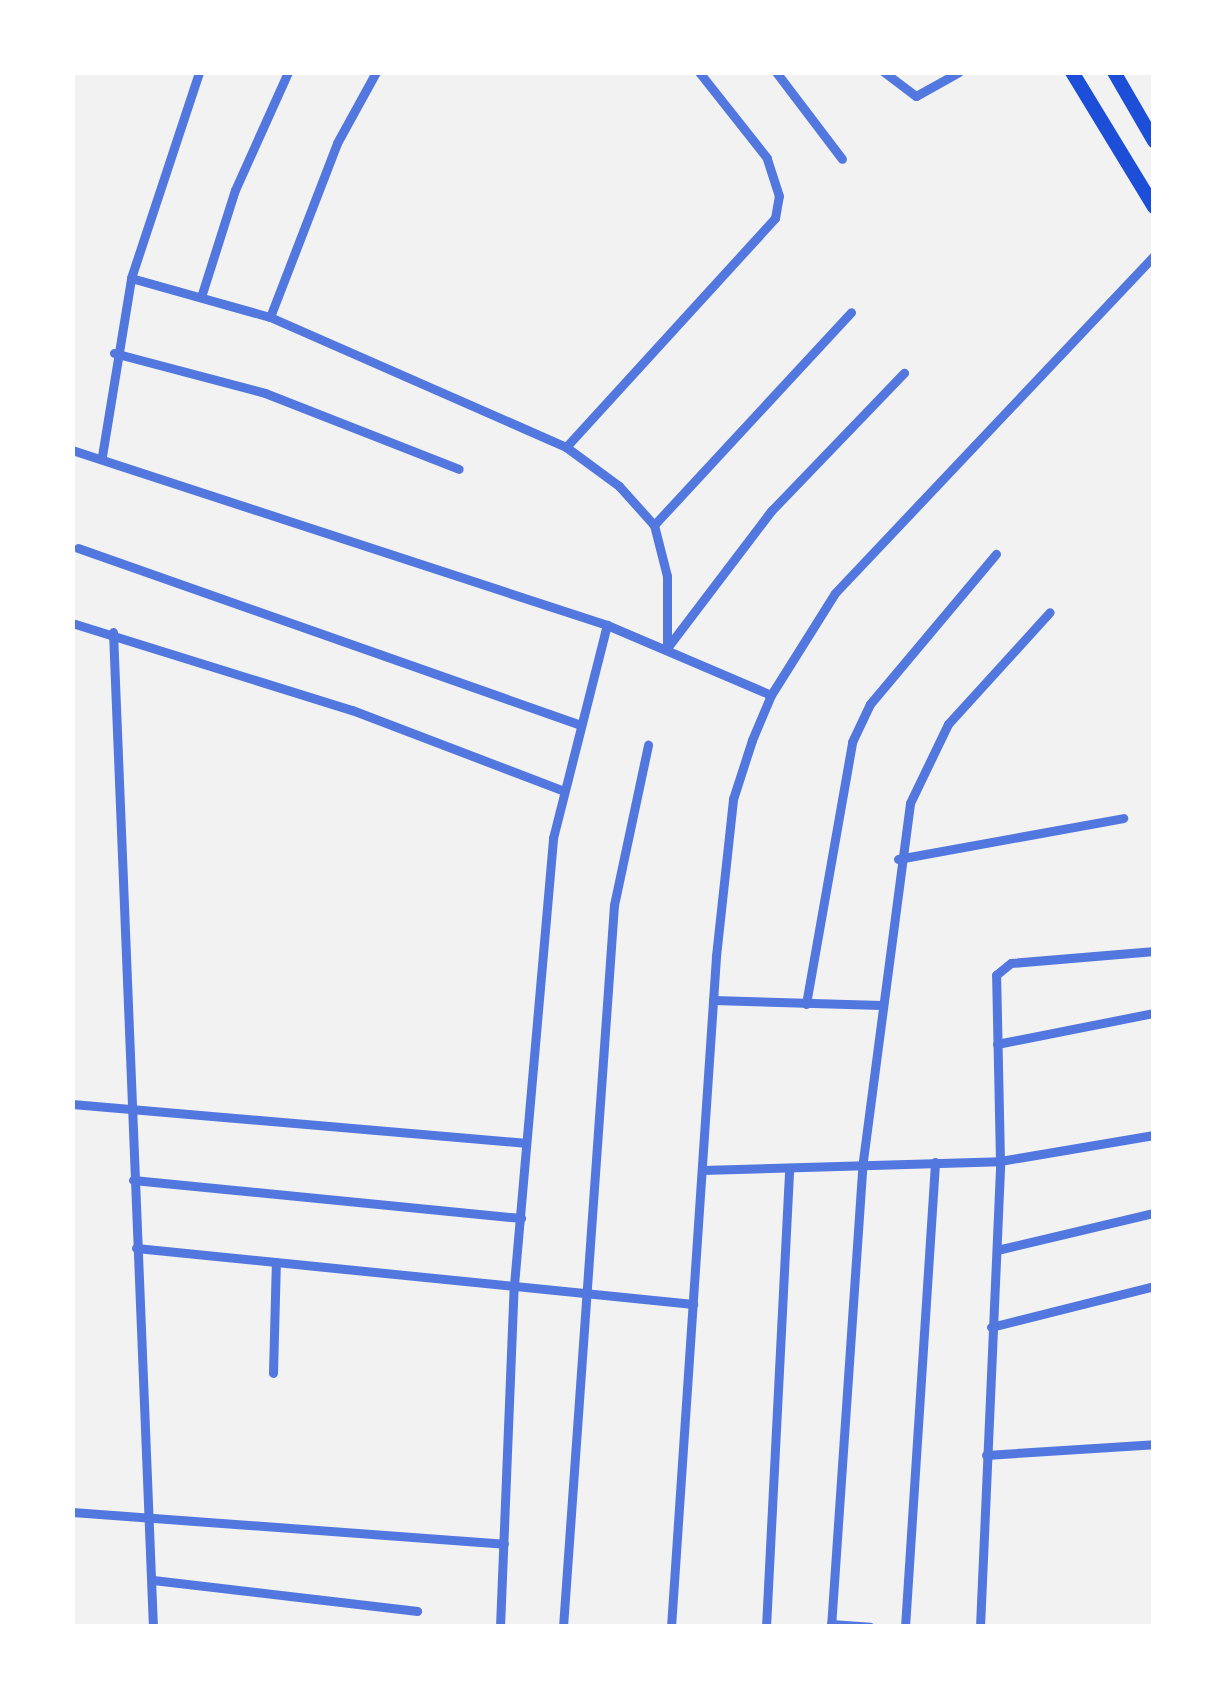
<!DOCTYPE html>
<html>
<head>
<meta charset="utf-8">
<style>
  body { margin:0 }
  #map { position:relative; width:1226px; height:1699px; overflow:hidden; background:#f2f2f2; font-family:"Roboto Serif",serif }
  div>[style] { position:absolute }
  .minor>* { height:9px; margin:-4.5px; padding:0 4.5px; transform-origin:4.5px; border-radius:4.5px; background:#5277de }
  .secondary>* { height:14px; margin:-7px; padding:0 7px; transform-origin:7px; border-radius:7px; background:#1d4ed8 }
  span { translate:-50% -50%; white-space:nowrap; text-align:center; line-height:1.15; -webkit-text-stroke:9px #fff; paint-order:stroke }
  .frame { position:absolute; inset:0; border:75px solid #fff; pointer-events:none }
</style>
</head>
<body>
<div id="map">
  <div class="minor">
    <i style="left:776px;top:72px;width:109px;rotate:52.8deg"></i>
    <i style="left:884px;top:72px;width:40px;rotate:37deg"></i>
    <i style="left:916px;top:96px;width:49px;rotate:-29.2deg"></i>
    <i style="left:131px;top:278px;width:144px;rotate:15.7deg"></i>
    <i style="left:270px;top:317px;width:323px;rotate:23.7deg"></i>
    <i style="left:566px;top:447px;width:66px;rotate:36.3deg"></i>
    <i style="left:619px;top:486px;width:52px;rotate:48.1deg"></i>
    <i style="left:654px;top:525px;width:53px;rotate:75.7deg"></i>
    <i style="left:667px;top:576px;width:72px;rotate:90deg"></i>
    <i style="left:201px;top:297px;width:112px;rotate:-72.4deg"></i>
    <i style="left:235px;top:190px;width:129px;rotate:-65.8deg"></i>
    <i style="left:270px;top:317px;width:186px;rotate:-68.9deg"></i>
    <i style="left:337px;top:143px;width:81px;rotate:-61.2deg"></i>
    <i style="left:114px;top:353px;width:156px;rotate:14.8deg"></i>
    <i style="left:265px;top:393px;width:208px;rotate:21.4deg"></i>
    <i style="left:566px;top:447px;width:310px;rotate:-47.6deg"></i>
    <i style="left:775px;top:218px;width:22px;rotate:-80deg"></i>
    <i style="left:779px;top:196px;width:40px;rotate:-108deg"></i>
    <i style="left:767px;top:158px;width:110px;rotate:-128.3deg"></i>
    <i style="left:72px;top:450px;width:563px;rotate:18.11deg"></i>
    <i style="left:607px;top:625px;width:178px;rotate:23.1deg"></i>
    <i style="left:102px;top:456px;width:180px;rotate:-80.7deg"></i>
    <i style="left:131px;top:278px;width:217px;rotate:-71.7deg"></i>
    <i style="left:654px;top:525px;width:290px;rotate:-47.2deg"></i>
    <i style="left:78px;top:548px;width:530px;rotate:19.39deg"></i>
    <i style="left:72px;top:623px;width:293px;rotate:17.3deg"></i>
    <i style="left:352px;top:710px;width:224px;rotate:20.9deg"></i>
    <i style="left:113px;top:632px;width:996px;rotate:87.7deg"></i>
    <i style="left:667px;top:648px;width:172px;rotate:-52.8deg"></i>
    <i style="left:771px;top:511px;width:192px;rotate:-46.1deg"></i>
    <i style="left:898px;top:859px;width:229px;rotate:-10.3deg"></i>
    <i style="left:713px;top:1000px;width:168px;rotate:1.7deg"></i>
    <i style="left:806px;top:1004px;width:266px;rotate:-80deg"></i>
    <i style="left:852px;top:742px;width:42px;rotate:-64.7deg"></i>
    <i style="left:870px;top:704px;width:196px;rotate:-50deg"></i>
    <i style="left:997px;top:1044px;width:160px;rotate:-11.2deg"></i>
    <i style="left:72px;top:1104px;width:454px;rotate:4.9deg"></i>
    <i style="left:702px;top:1170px;width:298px;rotate:-1.7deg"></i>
    <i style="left:1000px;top:1161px;width:156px;rotate:-9.6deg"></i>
    <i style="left:133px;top:1180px;width:390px;rotate:5.6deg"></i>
    <i style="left:136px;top:1248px;width:560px;rotate:5.74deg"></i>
    <i style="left:997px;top:1250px;width:161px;rotate:-13.3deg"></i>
    <i style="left:991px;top:1327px;width:168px;rotate:-14.1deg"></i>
    <i style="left:273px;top:1373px;width:111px;rotate:-88.5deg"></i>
    <i style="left:986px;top:1455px;width:168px;rotate:-3.7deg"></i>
    <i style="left:72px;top:1512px;width:433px;rotate:4.2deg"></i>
    <i style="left:153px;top:1580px;width:266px;rotate:6.7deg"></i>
    <i style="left:831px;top:1624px;width:39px;rotate:4deg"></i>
    <i style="left:500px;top:1627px;width:342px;rotate:-87.7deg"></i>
    <i style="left:514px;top:1285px;width:449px;rotate:-85deg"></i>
    <i style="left:553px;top:838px;width:220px;rotate:-75.8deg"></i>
    <i style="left:563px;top:1627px;width:724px;rotate:-85.96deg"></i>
    <i style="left:614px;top:905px;width:164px;rotate:-78deg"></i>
    <i style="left:671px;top:1627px;width:673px;rotate:-86.16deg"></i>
    <i style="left:716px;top:956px;width:158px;rotate:-83.8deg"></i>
    <i style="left:733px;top:799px;width:62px;rotate:-72.1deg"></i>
    <i style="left:752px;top:740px;width:49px;rotate:-67.1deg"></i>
    <i style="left:771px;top:695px;width:120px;rotate:-57.9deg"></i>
    <i style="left:835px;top:593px;width:464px;rotate:-46.6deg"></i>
    <i style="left:766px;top:1627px;width:458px;rotate:-87.1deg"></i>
    <i style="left:831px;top:1627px;width:460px;rotate:-86.1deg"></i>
    <i style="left:862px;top:1168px;width:368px;rotate:-82.5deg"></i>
    <i style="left:910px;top:803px;width:88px;rotate:-64.3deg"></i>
    <i style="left:948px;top:724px;width:151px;rotate:-47.7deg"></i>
    <i style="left:905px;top:1627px;width:466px;rotate:-86.3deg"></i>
    <i style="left:980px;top:1627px;width:466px;rotate:-87.5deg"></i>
    <i style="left:1000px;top:1161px;width:186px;rotate:-91.2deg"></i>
    <i style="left:996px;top:975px;width:19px;rotate:-39deg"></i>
    <i style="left:1011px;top:963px;width:144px;rotate:-4.8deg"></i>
  </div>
  <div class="secondary">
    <i style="left:1072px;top:72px;width:158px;rotate:58.7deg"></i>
    <i style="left:1114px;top:72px;width:80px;rotate:59.9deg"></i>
  </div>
  <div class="frame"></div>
</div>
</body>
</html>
